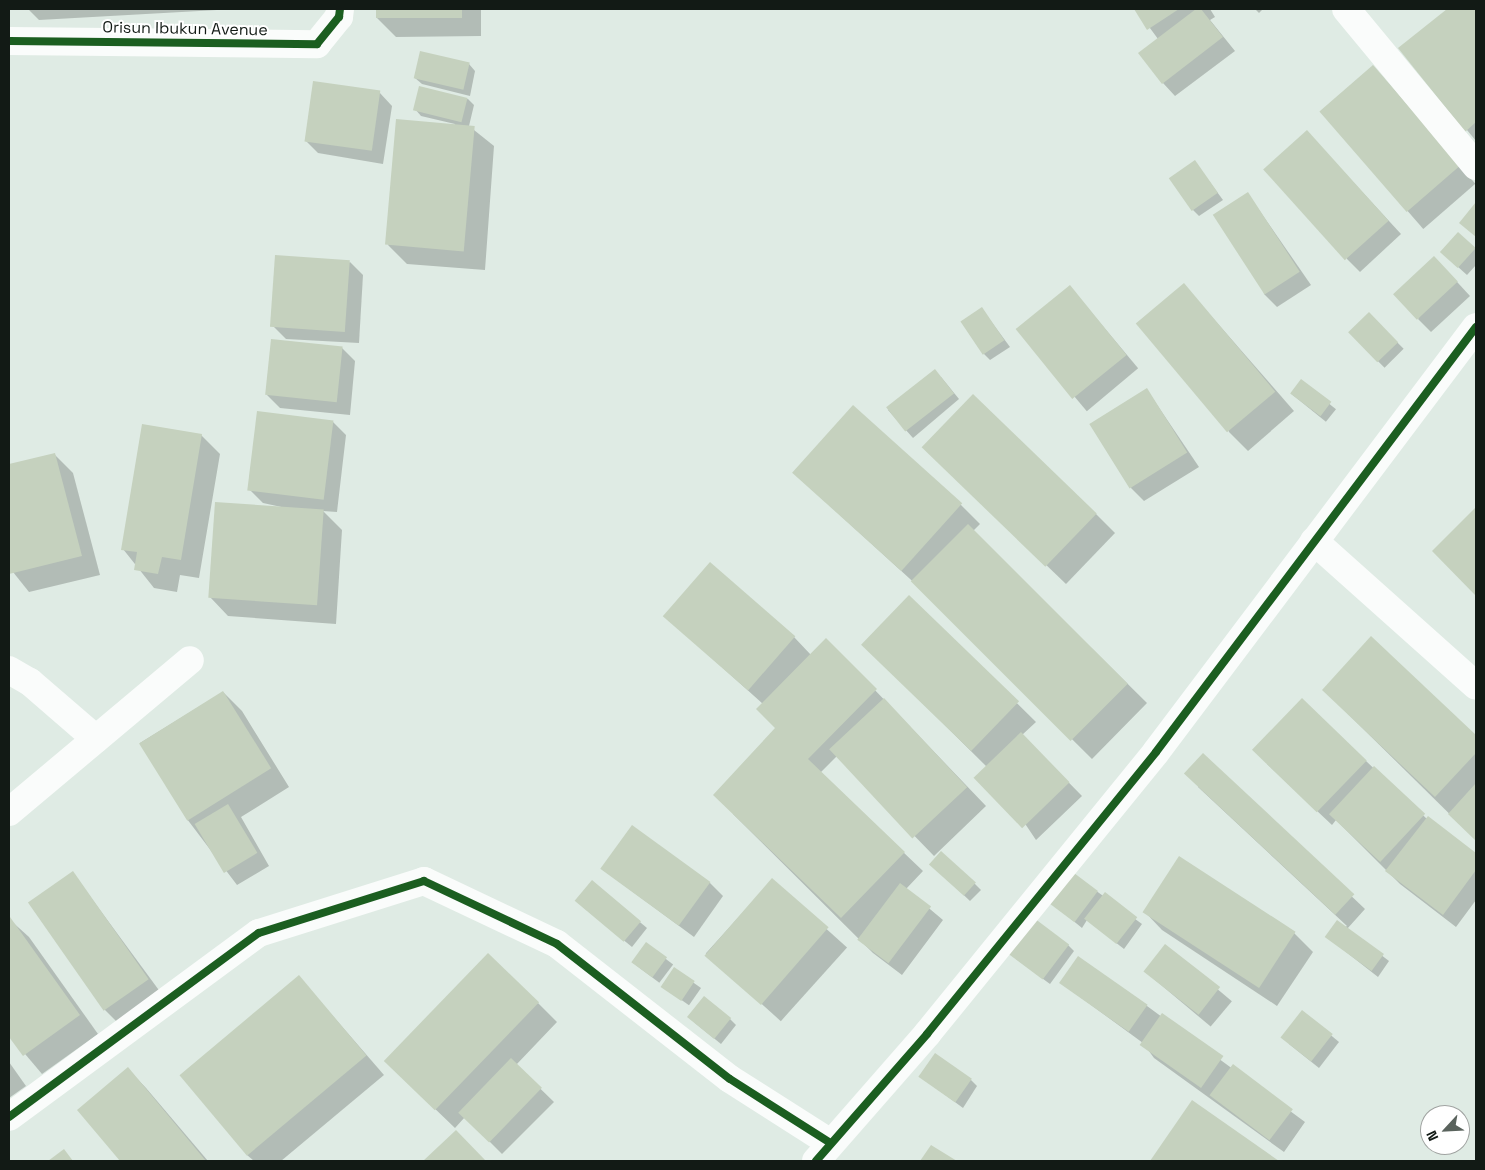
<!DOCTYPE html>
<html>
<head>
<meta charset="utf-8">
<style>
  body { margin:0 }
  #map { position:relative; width:1485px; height:1170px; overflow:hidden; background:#dfebe4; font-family:"Space Grotesk",sans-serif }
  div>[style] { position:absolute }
  .shadow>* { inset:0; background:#0003; transform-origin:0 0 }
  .building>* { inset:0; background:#c5d1be; transform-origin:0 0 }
  .street>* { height:28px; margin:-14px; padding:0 14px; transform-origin:14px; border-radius:14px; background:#fafcfb }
  .cycleway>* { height:8px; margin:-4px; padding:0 4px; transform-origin:4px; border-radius:4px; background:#1b5e20 }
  span { translate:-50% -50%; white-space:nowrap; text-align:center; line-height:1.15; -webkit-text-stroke:4px #fff; paint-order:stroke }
  .street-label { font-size:16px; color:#121a15 }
  .frame { position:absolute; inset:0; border:10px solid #121a15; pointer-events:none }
  .north { position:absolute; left:1420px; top:1105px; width:50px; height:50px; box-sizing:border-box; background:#fff; border:1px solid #a0a3a1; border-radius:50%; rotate:245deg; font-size:14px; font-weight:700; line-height:20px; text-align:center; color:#121a15 }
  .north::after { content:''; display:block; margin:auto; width:18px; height:22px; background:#5a635d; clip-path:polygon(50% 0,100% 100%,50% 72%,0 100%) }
</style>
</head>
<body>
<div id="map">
  <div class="shadow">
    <i style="clip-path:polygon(28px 9px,235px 9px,39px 20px)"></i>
    <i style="clip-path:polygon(377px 9px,481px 9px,481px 36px,396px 37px,377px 18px)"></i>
    <i style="clip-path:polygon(1136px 9px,1210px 9px,1215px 17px,1210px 20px,1235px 51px,1175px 96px,1163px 83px,1158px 39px)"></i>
    <i style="clip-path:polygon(1255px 9px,1263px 9px,1259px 13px)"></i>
    <i style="clip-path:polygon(1449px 9px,1476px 9px,1476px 141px,1400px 48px)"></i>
    <i style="clip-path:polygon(469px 64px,475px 71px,470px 96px,422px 84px,415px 78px)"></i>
    <i style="left:1373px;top:66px;width:156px;height:69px;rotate:49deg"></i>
    <i style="clip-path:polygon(379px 92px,392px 106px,383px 164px,318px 153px,305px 140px)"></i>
    <i style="clip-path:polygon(468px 99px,474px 105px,469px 126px,494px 146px,485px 270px,407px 264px,388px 245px,455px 124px,421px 116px,415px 109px)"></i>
    <i style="clip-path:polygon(1319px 145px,1401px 234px,1360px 272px,1347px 259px)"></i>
    <i style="clip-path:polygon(1195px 162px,1223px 200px,1199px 216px,1193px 210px)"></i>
    <i style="clip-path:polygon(1248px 194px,1311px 285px,1277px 307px,1264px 294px)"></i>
    <i style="clip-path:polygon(1458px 234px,1476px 250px,1476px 265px,1467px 275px,1448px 258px)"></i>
    <i style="clip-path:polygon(350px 262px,363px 275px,359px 343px,286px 339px,273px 326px)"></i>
    <i style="clip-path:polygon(1447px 271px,1470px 296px,1431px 332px,1418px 319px)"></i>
    <i style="clip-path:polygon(1184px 285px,1294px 411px,1248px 451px,1229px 432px)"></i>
    <i style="left:1070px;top:287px;width:106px;height:67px;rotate:50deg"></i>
    <i style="clip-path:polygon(982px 309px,1010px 347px,990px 360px,984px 354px)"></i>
    <i style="left:1369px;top:314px;width:49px;height:27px;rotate:45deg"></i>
    <i style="clip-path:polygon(342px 348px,355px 361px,350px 415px,280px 408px,267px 395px)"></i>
    <i style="clip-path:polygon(941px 377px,959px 399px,913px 438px,888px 410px)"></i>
    <i style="left:1301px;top:381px;width:45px;height:16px;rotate:39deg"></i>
    <i style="clip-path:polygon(1147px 390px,1199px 467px,1144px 501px,1131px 488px)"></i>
    <i style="clip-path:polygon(333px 422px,346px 435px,337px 512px,323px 511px,342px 530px,336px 624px,228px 616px,210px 597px,286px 508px,263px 503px,250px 490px)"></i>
    <i style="clip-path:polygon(201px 435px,220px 454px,199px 578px,180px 575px,177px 592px,154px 588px,123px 549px)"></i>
    <i style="clip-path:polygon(54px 454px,73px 473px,100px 575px,29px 592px,9px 567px,9px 466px)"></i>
    <i style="clip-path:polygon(943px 466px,1096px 514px,1115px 533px,1066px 584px)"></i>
    <i style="clip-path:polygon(794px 473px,961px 505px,980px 524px,973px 531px,1147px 703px,1092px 759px,921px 589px)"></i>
    <i style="clip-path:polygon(1476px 509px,1476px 594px,1434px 551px)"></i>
    <i style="clip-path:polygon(909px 597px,1036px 722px,1022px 735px,1082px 796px,1036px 840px,987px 767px,863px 644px)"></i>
    <i style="clip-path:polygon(665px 616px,794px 637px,811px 655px,826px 639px,986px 806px,934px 856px,837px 756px,820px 773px,923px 871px,906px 889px,943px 920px,902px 975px,873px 953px,733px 814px,800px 753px,763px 704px)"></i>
    <i style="clip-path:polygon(1371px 638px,1476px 737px,1476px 840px,1343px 709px)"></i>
    <i style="clip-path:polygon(223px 692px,242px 711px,289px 787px,241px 817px,269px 866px,237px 885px,187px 819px,140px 743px)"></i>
    <i style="clip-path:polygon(1203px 755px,1365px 909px,1347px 929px,1389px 961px,1378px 977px,1327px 937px,1347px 926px,1198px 787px)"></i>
    <i style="clip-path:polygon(1366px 761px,1427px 819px,1476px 855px,1476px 900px,1456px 927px,1400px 884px,1336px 820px,1332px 825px,1267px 764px)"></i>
    <i style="clip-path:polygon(602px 869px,710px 883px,723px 896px,694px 937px)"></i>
    <i style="clip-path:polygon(937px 870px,975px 884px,981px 890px,970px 901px)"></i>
    <i style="clip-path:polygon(72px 872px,161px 993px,118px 1023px,105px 1010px)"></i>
    <i style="clip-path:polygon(1070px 872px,1142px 924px,1124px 949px,1087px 920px,1082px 928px,1049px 901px)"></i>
    <i style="left:772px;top:880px;width:101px;height:99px;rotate:42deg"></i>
    <i style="clip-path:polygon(592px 882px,647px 928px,632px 947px,583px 907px)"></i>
    <i style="clip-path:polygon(1144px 911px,1294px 933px,1313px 952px,1277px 1006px,1162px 930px)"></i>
    <i style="clip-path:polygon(9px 919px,29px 937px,98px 1034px,42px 1074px,9px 1035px)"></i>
    <i style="left:646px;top:944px;width:34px;height:23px;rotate:37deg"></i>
    <i style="clip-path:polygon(1068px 945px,1074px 951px,1050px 984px,1016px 959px)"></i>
    <i style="left:1166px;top:946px;width:86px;height:33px;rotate:40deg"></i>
    <i style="left:674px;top:969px;width:33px;height:21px;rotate:35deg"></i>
    <i style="clip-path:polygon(299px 977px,384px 1075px,281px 1161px,254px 1161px,247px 1155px)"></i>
    <i style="clip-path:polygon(1061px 983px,1147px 1006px,1305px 1122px,1284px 1152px,1154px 1058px,1143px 1043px)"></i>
    <i style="clip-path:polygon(538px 1003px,557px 1022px,516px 1065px,554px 1102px,502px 1154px,465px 1117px,455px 1128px,405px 1080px)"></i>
    <i style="clip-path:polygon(1303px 1012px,1339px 1042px,1319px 1068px,1289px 1044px)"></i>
    <i style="clip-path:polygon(730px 1019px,736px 1025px,721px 1044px,695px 1023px)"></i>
    <i style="clip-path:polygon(9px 1062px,26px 1086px,9px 1098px)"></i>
    <i style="clip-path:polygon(128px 1069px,146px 1088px,208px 1161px,122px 1161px,79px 1110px)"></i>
    <i style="clip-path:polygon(921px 1077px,971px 1080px,977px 1086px,963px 1108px)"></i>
    <i style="clip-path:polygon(1192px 1102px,1277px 1161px,1151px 1161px)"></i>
    <i style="clip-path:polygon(456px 1132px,485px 1161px,425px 1161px)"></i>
  </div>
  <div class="building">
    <i style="left:376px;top:9px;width:86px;height:9px"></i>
    <i style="clip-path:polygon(1134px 9px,1179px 9px,1147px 30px)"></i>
    <i style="clip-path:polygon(1196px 9px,1201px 9px,1223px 37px,1162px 84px,1138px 53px)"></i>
    <i style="clip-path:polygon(1447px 9px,1476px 9px,1476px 122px,1465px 132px,1398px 48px)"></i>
    <i style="left:420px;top:51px;width:51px;height:28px;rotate:13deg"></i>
    <i style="left:1373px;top:65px;width:133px;height:71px;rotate:49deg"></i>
    <i style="left:313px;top:81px;width:68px;height:61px;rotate:8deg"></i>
    <i style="left:419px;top:86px;width:50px;height:25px;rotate:14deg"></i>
    <i style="left:396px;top:119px;width:79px;height:126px;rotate:5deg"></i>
    <i style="left:1307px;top:130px;width:122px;height:59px;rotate:48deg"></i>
    <i style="left:1195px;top:160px;width:40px;height:32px;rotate:55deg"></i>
    <i style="left:1248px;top:192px;width:95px;height:42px;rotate:57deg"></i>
    <i style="clip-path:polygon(1476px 202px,1476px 237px,1459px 223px)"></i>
    <i style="left:1458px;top:232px;width:24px;height:27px;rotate:42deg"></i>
    <i style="left:275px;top:255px;width:75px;height:72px;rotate:4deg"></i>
    <i style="left:1434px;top:256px;width:35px;height:56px;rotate:47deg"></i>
    <i style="left:1184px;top:283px;width:142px;height:63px;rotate:50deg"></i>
    <i style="left:1070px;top:285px;width:90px;height:70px;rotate:51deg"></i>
    <i style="left:982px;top:307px;width:40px;height:26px;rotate:56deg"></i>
    <i style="left:1369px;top:312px;width:42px;height:29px;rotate:46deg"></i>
    <i style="left:271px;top:339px;width:72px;height:56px;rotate:6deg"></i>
    <i style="left:935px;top:369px;width:31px;height:62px;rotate:52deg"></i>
    <i style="left:1301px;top:379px;width:38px;height:18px;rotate:37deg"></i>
    <i style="left:1147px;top:388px;width:76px;height:68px;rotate:58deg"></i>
    <i style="left:973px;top:394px;width:172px;height:74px;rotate:44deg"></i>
    <i style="left:853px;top:405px;width:147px;height:91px;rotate:42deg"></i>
    <i style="left:257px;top:411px;width:77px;height:80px;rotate:7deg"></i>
    <i style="clip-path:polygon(142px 424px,202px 434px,181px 560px,162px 557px,158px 574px,134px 570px,137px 552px,121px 550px)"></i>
    <i style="clip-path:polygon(55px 453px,82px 556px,9px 574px,9px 464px)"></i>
    <i style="left:215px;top:502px;width:109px;height:96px;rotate:4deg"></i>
    <i style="clip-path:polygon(1476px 507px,1476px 596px,1432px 551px)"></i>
    <i style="left:968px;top:524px;width:226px;height:81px;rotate:45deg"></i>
    <i style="left:710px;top:562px;width:113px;height:72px;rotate:41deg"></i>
    <i style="left:909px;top:595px;width:153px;height:69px;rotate:44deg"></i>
    <i style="clip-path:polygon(1371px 636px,1476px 735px,1476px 753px,1435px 797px,1322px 690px)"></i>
    <i style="clip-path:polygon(826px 638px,877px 689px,808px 759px,905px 852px,841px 918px,713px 795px,775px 728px,756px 709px)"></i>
    <i style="left:223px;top:691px;width:91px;height:99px;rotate:58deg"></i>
    <i style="left:884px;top:698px;width:122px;height:75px;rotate:47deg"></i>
    <i style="left:1302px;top:698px;width:90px;height:72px;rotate:44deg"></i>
    <i style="left:1021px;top:732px;width:70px;height:66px;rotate:46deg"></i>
    <i style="left:1203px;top:753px;width:207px;height:28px;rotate:43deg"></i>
    <i style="left:1374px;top:766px;width:70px;height:66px;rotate:43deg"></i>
    <i style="clip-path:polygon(1476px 783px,1476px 841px,1448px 814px)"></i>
    <i style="left:228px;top:804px;width:57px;height:39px;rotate:59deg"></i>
    <i style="clip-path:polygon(1428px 816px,1476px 853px,1476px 870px,1443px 915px,1385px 871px)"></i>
    <i style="left:632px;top:825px;width:97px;height:54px;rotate:36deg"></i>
    <i style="left:941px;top:851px;width:47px;height:18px;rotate:42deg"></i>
    <i style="left:1179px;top:856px;width:139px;height:67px;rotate:33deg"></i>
    <i style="left:1070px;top:870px;width:35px;height:39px;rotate:37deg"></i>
    <i style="left:73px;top:871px;width:132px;height:55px;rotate:55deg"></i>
    <i style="left:772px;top:878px;width:75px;height:103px;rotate:41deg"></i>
    <i style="left:592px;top:880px;width:64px;height:27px;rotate:40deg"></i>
    <i style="left:900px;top:883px;width:39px;height:71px;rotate:37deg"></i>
    <i style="left:1105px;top:892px;width:41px;height:34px;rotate:38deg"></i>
    <i style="clip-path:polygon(10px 917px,80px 1015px,23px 1056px,9px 1037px)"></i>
    <i style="left:1034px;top:918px;width:44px;height:44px;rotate:37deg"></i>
    <i style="left:1337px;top:920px;width:58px;height:21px;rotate:36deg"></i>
    <i style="left:646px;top:942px;width:26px;height:25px;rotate:36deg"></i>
    <i style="left:1165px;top:944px;width:70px;height:35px;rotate:38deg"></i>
    <i style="left:488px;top:953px;width:71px;height:150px;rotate:44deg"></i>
    <i style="left:1078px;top:956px;width:85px;height:33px;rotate:35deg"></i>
    <i style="left:674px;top:967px;width:25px;height:24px;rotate:34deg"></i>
    <i style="left:299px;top:975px;width:105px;height:156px;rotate:50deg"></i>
    <i style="left:704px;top:996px;width:35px;height:27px;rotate:39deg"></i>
    <i style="left:1302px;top:1010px;width:39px;height:35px;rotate:38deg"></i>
    <i style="left:1162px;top:1013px;width:75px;height:39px;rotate:35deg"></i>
    <i style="left:935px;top:1053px;width:45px;height:29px;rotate:35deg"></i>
    <i style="left:511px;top:1058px;width:43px;height:76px;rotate:44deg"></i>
    <i style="left:1233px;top:1064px;width:75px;height:39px;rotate:37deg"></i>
    <i style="clip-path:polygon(128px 1067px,206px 1161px,120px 1161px,77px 1110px)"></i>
    <i style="clip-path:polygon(1192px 1100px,1279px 1161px,1150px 1161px)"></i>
    <i style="clip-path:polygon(456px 1130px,486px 1161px,423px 1161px)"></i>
    <i style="clip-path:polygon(931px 1145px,957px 1161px,920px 1161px)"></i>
    <i style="clip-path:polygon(64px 1149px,73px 1161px,48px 1161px)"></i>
  </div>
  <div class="street">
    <i style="left:1346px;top:9px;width:204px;rotate:50.4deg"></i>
    <i style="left:9px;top:41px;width:308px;rotate:0.6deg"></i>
    <i style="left:317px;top:44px;width:35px;rotate:-51deg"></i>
    <i style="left:339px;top:17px;width:8px;rotate:-83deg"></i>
    <i style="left:1314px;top:541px;width:217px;rotate:41.8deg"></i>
    <i style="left:9px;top:670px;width:24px;rotate:30deg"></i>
    <i style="left:30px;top:682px;width:87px;rotate:40.8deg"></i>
    <i style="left:9px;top:812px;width:236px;rotate:-40deg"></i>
    <i style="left:9px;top:1117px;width:310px;rotate:-36.4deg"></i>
    <i style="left:259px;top:933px;width:173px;rotate:-17.5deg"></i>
    <i style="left:424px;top:881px;width:147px;rotate:25.3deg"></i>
    <i style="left:557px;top:944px;width:219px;rotate:38deg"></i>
    <i style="left:730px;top:1079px;width:117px;rotate:32.5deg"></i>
    <i style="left:816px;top:1161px;width:169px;rotate:-48.8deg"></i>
    <i style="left:927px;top:1034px;width:363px;rotate:-50.9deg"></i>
    <i style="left:1156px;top:752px;width:532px;rotate:-53.02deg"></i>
  </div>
  <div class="cycleway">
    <i style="left:9px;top:41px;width:308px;rotate:0.6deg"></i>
    <i style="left:317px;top:44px;width:35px;rotate:-51deg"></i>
    <i style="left:339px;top:17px;width:8px;rotate:-83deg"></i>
    <i style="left:9px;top:1117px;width:310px;rotate:-36.4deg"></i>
    <i style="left:259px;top:933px;width:173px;rotate:-17.5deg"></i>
    <i style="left:424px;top:881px;width:147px;rotate:25.3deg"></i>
    <i style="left:557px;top:944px;width:219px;rotate:38deg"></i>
    <i style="left:730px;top:1079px;width:117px;rotate:32.5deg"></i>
    <i style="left:816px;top:1161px;width:169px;rotate:-48.8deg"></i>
    <i style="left:927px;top:1034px;width:363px;rotate:-50.9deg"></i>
    <i style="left:1156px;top:752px;width:532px;rotate:-53.02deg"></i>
  </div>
  <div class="street-label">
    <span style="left:185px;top:29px;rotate:1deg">Orisun Ibukun Avenue</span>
  </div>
  <div class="frame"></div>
  <div class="north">N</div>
</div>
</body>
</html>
